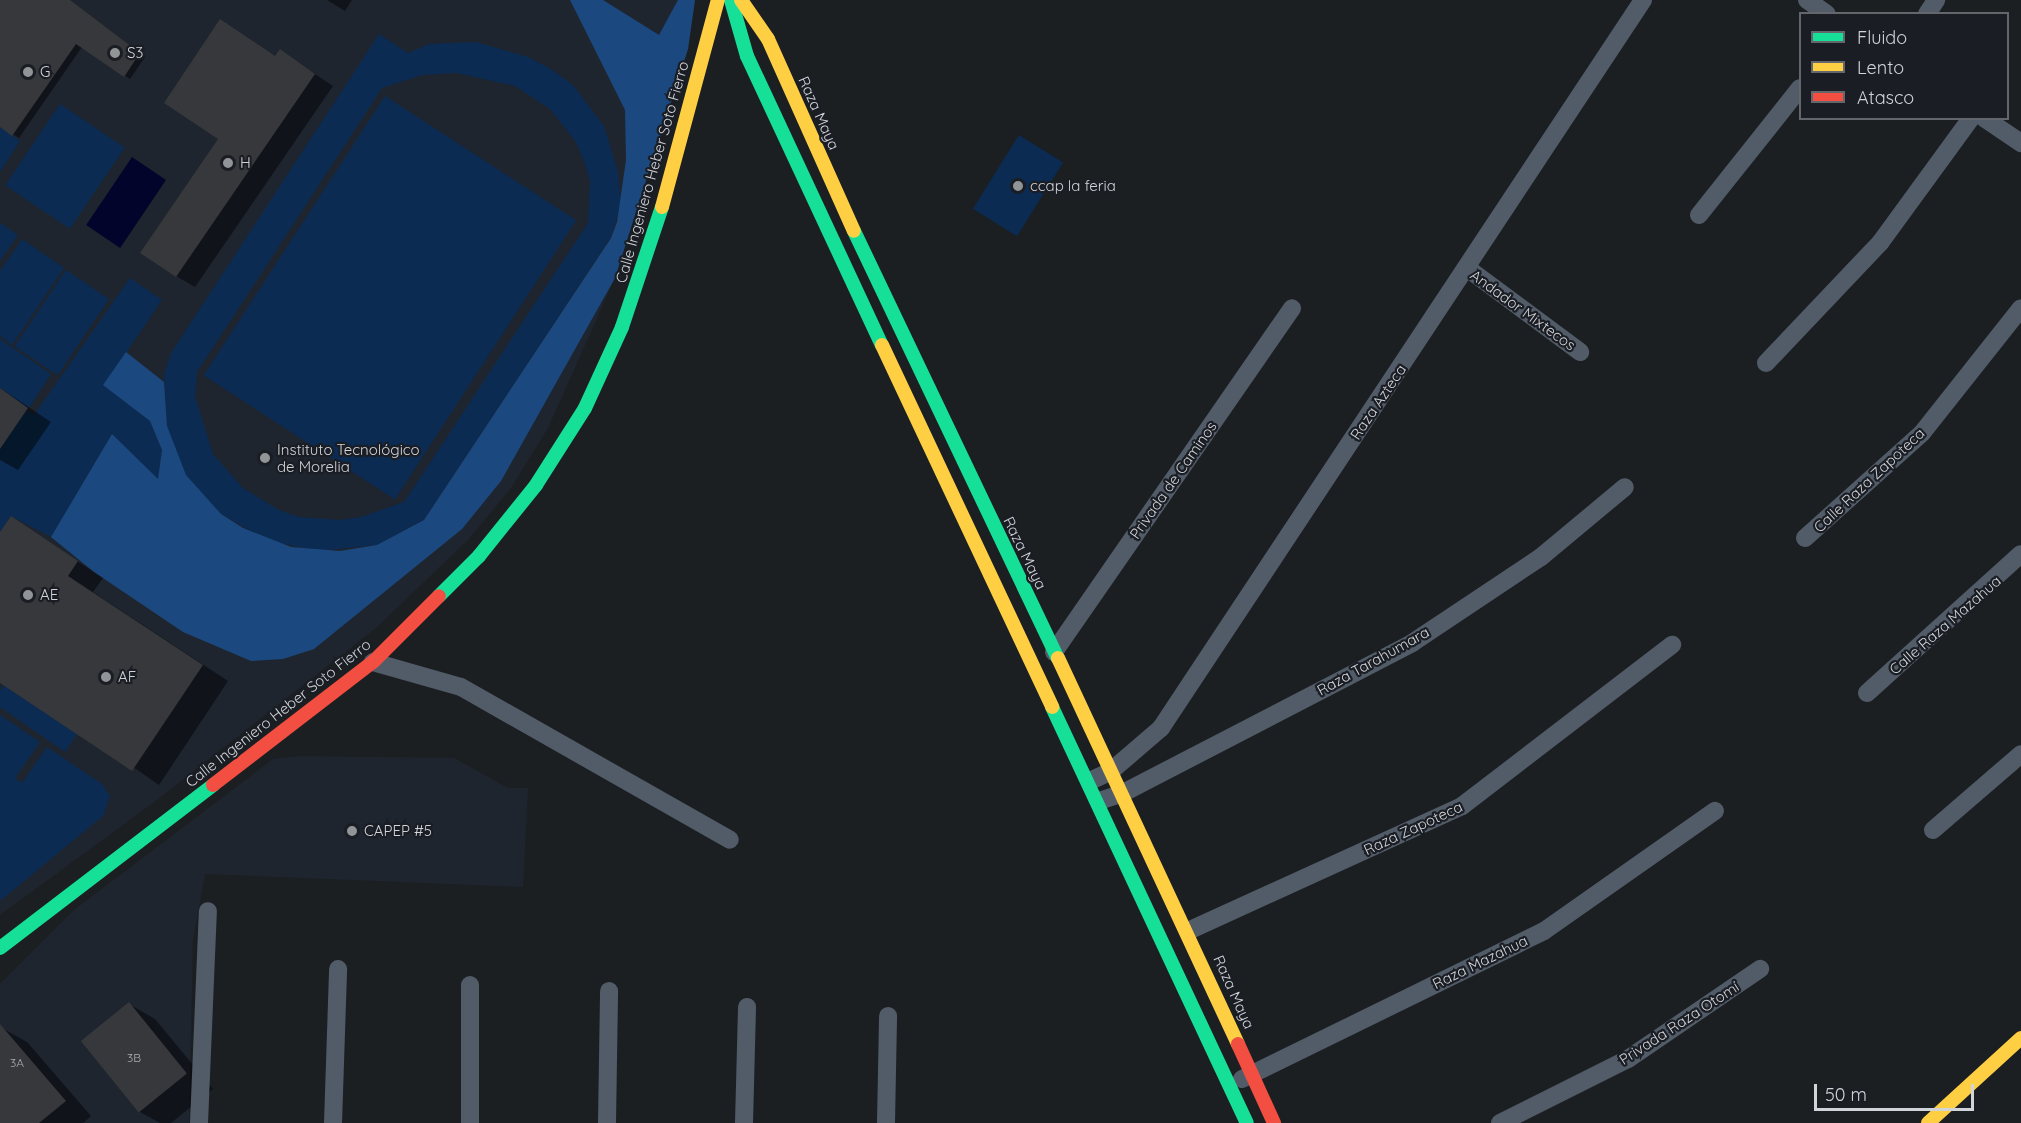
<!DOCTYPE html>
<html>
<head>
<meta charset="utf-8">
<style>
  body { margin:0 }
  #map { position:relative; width:2021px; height:1123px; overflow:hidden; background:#1c1f22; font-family:Quicksand,sans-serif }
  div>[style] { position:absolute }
  .built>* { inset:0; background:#1e252f }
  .green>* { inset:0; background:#0b2b52; transform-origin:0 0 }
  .forest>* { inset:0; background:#1b497f }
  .water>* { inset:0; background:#03042b; transform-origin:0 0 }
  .shadow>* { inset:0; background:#0007 }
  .building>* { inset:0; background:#36383b; transform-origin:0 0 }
  .street>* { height:18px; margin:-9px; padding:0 9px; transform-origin:9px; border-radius:9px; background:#525c69 }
  .fast>* { height:14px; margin:-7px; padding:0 7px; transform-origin:7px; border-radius:7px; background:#16e098 }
  .slow>* { height:14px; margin:-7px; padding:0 7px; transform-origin:7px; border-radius:7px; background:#ffcf43 }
  .jam>* { height:14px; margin:-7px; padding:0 7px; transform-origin:7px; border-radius:7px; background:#f24e42 }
  .dots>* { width:16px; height:16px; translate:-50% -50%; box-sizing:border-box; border:3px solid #1a1e24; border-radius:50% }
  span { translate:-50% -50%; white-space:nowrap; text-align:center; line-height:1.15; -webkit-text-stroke:4.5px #1a1e24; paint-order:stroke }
  .number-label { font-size:12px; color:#aaadb1 }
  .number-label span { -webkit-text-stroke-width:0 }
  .poi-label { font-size:15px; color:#d1d4d8 }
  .left { translate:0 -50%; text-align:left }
  .street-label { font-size:15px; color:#d1d4d8 }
  .legend { position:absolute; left:1799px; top:12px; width:210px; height:108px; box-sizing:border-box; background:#1a1e24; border:2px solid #63676c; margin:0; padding:8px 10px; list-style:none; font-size:18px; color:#d1d4d8 }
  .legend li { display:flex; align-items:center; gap:12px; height:30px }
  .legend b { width:30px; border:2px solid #63676c }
  .scale { position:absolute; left:1814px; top:1084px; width:160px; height:27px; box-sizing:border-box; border:3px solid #d1d4d8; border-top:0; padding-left:8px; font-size:18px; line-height:21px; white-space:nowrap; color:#d1d4d8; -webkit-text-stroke:4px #1a1e24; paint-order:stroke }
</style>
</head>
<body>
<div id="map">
  <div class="built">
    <i style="clip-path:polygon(0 0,695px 0,688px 49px,615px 278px,548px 428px,511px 488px,469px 539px,376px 628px,153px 803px,0 915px)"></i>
    <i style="clip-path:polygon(300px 756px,454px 758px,508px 788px,528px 788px,523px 887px,205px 874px,193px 939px,189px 1123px,0 1123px,0 984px,74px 910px,273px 759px)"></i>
  </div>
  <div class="green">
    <i style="clip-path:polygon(evenodd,379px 34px,408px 53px,429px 44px,476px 42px,528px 57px,551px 69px,573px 85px,604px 126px,618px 172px,621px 205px,611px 237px,424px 520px,377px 545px,318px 551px,266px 540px,221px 514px,203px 495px,186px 475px,174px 450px,167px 426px,164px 374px,171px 353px,379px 34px,457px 73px,515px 86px,550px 109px,576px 142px,584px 161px,590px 181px,588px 223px,404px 502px,361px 517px,340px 520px,299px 517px,279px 510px,243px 488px,213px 454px,195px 396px,197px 372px,382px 88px,422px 75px,457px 73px)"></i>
    <i style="left:385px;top:96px;width:228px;height:333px;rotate:33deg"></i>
    <i style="left:60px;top:104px;width:78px;height:98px;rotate:34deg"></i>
    <i style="clip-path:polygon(0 127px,20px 141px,0 172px)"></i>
    <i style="left:1019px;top:135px;width:52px;height:87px;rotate:32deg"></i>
    <i style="clip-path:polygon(0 223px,18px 235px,0 261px)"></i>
    <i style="clip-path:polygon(22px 239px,64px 268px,12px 345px,0 336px,0 271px)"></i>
    <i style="left:66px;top:270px;width:52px;height:92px;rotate:34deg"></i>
    <i style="clip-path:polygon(130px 278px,162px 300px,104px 385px,150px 421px,162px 450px,158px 480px,112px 434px,51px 537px,11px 516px,0 532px,0 449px,26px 411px,34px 415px)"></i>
    <i style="clip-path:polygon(0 339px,51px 374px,29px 408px,0 388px)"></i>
    <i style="clip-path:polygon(68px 576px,80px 584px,9px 689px,77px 734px,65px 752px,0 707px,0 691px,71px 589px,46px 618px)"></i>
    <i style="clip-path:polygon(0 715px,40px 742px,15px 778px,22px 783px,47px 747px,102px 784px,110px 796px,103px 816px,0 901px)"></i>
  </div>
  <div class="forest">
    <i style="clip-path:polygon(570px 0,603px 0,659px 35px,678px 0,695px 0,688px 49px,615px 278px,501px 481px,462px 529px,314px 649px,283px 659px,251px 661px,183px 632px,94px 572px,51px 537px,112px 434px,158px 479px,162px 450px,150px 421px,103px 385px,126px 352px,164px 382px,167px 426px,186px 475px,221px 514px,243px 528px,291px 547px,340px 551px,377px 545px,424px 520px,611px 238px,617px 222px,626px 160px,625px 110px)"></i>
  </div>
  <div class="water">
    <i style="left:132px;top:157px;width:41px;height:82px;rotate:34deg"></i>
  </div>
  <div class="shadow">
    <i style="clip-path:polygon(5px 0,69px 0,145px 57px,130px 79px,82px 47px,19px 138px,0 125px,0 7px)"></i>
    <i style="clip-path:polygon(327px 0,352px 0,345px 11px)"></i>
    <i style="clip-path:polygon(280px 51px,333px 86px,195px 287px,176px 276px)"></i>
    <i style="clip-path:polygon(0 388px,51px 422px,18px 470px,0 460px)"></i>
    <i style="clip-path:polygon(12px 518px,103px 578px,93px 592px,228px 681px,159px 785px,0 674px,0 535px)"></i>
    <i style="clip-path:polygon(129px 1004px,155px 1019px,213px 1089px,171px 1123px,160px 1123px,140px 1112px)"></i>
    <i style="clip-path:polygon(0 1027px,27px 1042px,91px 1116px,83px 1123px,0 1123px)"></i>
  </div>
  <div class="building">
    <i style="clip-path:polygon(0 0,70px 0,140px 53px,124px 77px,76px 44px,12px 136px,0 127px)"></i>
    <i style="clip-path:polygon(220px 19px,275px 56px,280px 49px,315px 74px,176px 277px,140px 253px,218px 139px,164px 103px)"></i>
    <i style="clip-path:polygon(0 388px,28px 408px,0 449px)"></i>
    <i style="clip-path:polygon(11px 516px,78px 561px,68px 576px,203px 665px,132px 771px,0 683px,0 532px)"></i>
    <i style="left:129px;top:1002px;width:92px;height:62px;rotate:51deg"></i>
    <i style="clip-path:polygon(0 1024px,66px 1101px,39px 1123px,0 1123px)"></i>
  </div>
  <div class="street">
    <i style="left:1807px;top:0;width:24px;rotate:35deg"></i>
    <i style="left:1927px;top:14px;width:17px;rotate:-57deg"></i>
    <i style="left:1984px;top:118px;width:45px;rotate:34deg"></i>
    <i style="left:1699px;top:215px;width:162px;rotate:-51.5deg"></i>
    <i style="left:1467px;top:268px;width:141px;rotate:36.6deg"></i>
    <i style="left:1766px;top:363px;width:166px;rotate:-46.5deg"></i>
    <i style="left:1880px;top:243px;width:155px;rotate:-53.9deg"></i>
    <i style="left:1805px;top:538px;width:157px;rotate:-41.9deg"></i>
    <i style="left:1922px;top:433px;width:159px;rotate:-51.6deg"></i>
    <i style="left:1054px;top:652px;width:418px;rotate:-55.3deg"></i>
    <i style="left:373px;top:662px;width:91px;rotate:15.9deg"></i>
    <i style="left:461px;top:687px;width:309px;rotate:29.6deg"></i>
    <i style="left:1867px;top:693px;width:207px;rotate:-42.1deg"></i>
    <i style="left:1090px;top:781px;width:23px;rotate:-25deg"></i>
    <i style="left:1111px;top:771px;width:66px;rotate:-40.7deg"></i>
    <i style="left:1161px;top:728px;width:873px;rotate:-56.49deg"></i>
    <i style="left:1099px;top:801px;width:25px;rotate:-18deg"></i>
    <i style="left:1123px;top:793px;width:326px;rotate:-27.4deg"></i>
    <i style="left:1412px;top:643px;width:155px;rotate:-33.7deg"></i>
    <i style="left:1541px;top:557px;width:109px;rotate:-39.8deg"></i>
    <i style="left:1933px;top:830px;width:116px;rotate:-40.8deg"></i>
    <i style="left:1188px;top:931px;width:301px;rotate:-24.5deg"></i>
    <i style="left:1462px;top:806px;width:265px;rotate:-37.5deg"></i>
    <i style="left:1242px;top:1079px;width:336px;rotate:-26.1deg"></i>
    <i style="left:1544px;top:931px;width:209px;rotate:-35.1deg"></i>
    <i style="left:199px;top:1123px;width:212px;rotate:-87.6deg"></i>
    <i style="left:333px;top:1123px;width:154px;rotate:-88.1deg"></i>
    <i style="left:470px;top:1123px;width:138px;rotate:-90deg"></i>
    <i style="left:607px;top:1123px;width:132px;rotate:-89.1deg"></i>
    <i style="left:744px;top:1123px;width:116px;rotate:-88.5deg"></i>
    <i style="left:886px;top:1123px;width:107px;rotate:-88.9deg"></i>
    <i style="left:1500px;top:1123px;width:143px;rotate:-26.6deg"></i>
    <i style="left:1628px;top:1059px;width:160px;rotate:-34.3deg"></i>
  </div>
  <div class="fast">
    <i style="left:731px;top:0;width:58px;rotate:74.1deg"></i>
    <i style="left:747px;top:56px;width:319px;rotate:65deg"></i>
    <i style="left:854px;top:231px;width:473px;rotate:64.5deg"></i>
    <i style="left:439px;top:596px;width:57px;rotate:-45deg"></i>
    <i style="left:479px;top:556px;width:91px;rotate:-51.2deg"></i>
    <i style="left:536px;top:485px;width:91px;rotate:-57.5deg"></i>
    <i style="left:585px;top:408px;width:89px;rotate:-65.4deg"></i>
    <i style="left:622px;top:327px;width:126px;rotate:-71.6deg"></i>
    <i style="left:1052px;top:707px;width:459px;rotate:64.9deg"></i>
    <i style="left:0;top:948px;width:268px;rotate:-37.4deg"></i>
  </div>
  <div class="slow">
    <i style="left:741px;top:0;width:47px;rotate:55.3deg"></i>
    <i style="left:768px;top:39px;width:210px;rotate:65.9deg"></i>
    <i style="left:662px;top:207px;width:214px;rotate:-74.9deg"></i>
    <i style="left:882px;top:345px;width:400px;rotate:64.8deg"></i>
    <i style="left:1058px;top:658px;width:426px;rotate:65deg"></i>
    <i style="left:1928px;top:1123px;width:126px;rotate:-42.4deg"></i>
  </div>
  <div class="jam">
    <i style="left:213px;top:785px;width:202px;rotate:-37.6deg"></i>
    <i style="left:373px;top:662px;width:93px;rotate:-45deg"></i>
    <i style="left:1238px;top:1044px;width:87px;rotate:65.5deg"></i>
  </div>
  <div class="dots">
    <i style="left:115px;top:53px;background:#929598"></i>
    <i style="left:28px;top:72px;background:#929598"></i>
    <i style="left:228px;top:163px;background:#929598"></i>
    <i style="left:1018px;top:186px;background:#929598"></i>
    <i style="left:265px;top:458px;background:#929598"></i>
    <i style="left:28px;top:595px;background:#929598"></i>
    <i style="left:106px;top:677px;background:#929598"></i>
    <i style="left:352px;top:831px;background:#929598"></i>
  </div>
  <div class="number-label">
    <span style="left:134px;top:1058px">3B</span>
    <span style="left:17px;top:1063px">3A</span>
  </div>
  <div class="poi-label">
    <span class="left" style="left:127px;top:53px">S3</span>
    <span class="left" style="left:40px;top:72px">G</span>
    <span class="left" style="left:240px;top:163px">H</span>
    <span class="left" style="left:1030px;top:186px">ccap la feria</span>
    <span class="left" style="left:277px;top:458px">Instituto Tecnológico<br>de Morelia</span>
    <span class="left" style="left:40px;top:595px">AE</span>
    <span class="left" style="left:118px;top:677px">AF</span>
    <span class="left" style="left:364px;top:831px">CAPEP #5</span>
  </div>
  <div class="street-label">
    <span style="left:819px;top:113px;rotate:66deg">Raza Maya</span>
    <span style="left:652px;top:172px;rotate:-74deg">Calle Ingeniero Heber Soto Fierro</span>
    <span style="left:1523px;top:310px;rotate:36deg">Andador Mixtecos</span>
    <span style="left:1378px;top:402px;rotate:-56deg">Raza Azteca</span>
    <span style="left:1173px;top:480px;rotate:-55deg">Privada de Caminos</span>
    <span style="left:1869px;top:480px;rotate:-43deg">Calle Raza Zapoteca</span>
    <span style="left:1025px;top:553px;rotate:64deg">Raza Maya</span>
    <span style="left:1945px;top:625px;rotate:-41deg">Calle Raza Mazahua</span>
    <span style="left:1373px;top:661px;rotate:-29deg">Raza Tarahumara</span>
    <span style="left:278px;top:713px;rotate:-38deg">Calle Ingeniero Heber Soto Fierro</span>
    <span style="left:1413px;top:828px;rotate:-25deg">Raza Zapoteca</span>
    <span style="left:1480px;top:962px;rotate:-26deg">Raza Mazahua</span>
    <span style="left:1234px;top:992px;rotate:66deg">Raza Maya</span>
    <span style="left:1679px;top:1023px;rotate:-33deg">Privada Raza Otomí</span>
  </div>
  <ul class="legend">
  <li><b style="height:8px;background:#16e098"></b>Fluido</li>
  <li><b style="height:8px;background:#ffcf43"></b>Lento</li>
  <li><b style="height:8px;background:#f24e42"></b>Atasco</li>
  </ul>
  <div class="scale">50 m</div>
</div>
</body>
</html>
